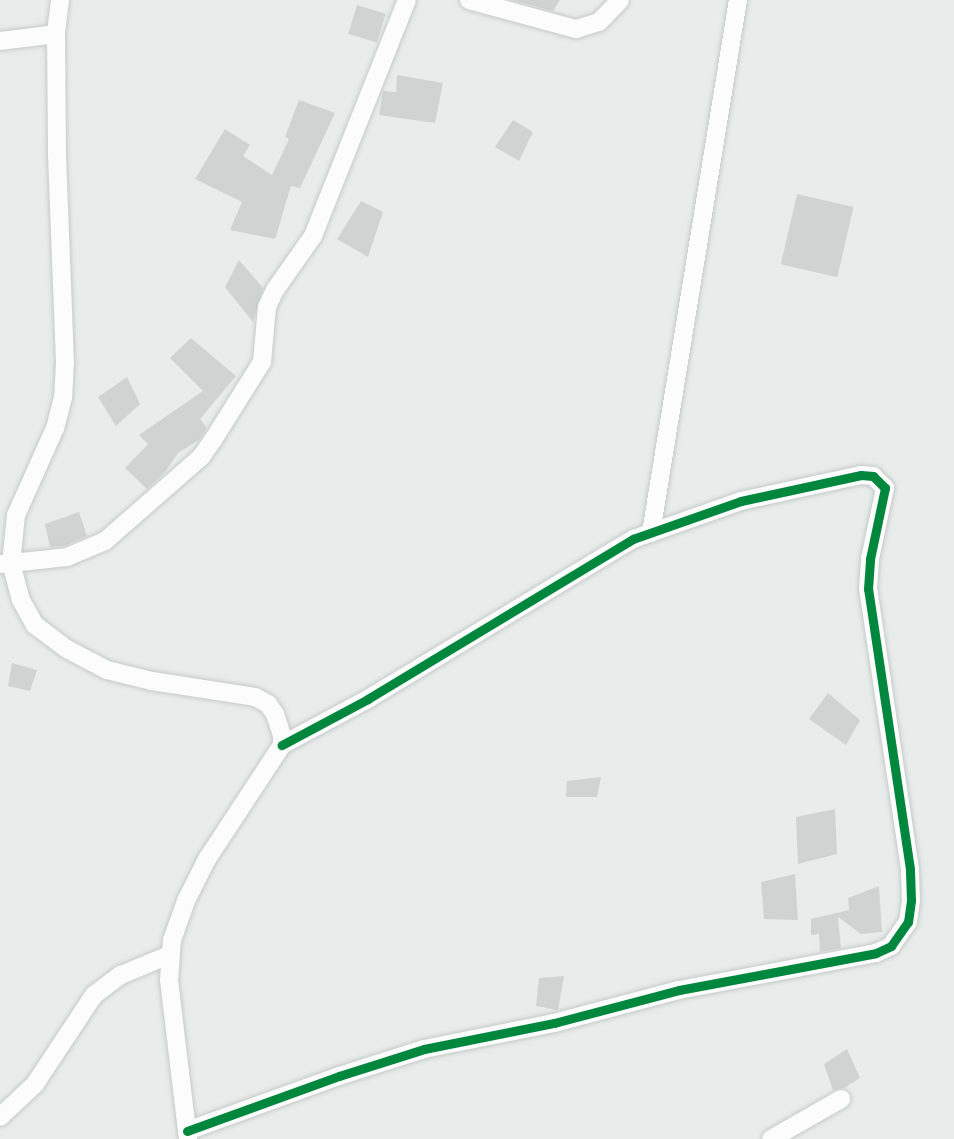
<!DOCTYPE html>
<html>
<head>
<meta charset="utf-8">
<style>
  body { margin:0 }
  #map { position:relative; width:954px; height:1139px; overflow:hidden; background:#e8edeb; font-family:"Space Grotesk",sans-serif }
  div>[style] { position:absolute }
  .building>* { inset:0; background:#cfd4d2; transform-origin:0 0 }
  .roads { filter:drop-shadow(0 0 2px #c5cac8) drop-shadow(0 0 2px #c5cac8) }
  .minor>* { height:18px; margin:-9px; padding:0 9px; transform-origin:9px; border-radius:9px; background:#fcfcfc }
  .cycleway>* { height:9px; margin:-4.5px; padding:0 4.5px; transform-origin:4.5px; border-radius:4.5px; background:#00873e }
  span { translate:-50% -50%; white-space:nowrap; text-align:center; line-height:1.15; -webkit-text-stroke:6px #f7fbf9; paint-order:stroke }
</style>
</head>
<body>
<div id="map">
  <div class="building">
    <i style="clip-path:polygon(512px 0,560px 0,553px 11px)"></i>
    <i style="left:357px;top:5px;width:30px;height:30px;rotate:17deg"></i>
    <i style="clip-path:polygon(397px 75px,443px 83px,435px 123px,379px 115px,383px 91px,396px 92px)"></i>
    <i style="clip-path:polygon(299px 100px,335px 113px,300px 188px,291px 186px,275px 239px,230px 230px,242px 202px,195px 179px,225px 129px,250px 145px,243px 156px,272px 175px,289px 139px,285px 137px)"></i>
    <i style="clip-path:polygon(513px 120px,533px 132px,519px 161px,495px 147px)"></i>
    <i style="left:797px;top:194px;width:58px;height:72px;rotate:13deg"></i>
    <i style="clip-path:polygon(361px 201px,383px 212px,368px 257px,337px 239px)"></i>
    <i style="clip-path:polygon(239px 260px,263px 288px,253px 322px,225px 287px)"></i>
    <i style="clip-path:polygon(191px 338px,236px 376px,200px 419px,207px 428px,200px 439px,178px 453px,165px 472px,147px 489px,125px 468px,148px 444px,139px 435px,203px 391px,170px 358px)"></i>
    <i style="clip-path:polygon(127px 377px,140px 404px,116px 426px,98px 397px)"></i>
    <i style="clip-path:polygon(79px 512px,87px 536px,64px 546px,50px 547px,45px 524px)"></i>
    <i style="clip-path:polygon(12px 663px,37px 670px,30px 691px,8px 686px)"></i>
    <i style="clip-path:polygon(828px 693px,860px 720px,846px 745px,809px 719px)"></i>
    <i style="clip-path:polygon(601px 777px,597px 797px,566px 797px,567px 781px)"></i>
    <i style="clip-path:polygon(835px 809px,837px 854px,798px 864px,796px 817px)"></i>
    <i style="clip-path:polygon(795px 874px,798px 920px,764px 919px,761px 882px)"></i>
    <i style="clip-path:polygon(879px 886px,882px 932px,861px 934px,838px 917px,841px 948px,820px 952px,819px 934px,811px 935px,811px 919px,849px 910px,848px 898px)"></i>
    <i style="clip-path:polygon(564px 976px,558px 1010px,536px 1006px,539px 978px)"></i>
    <i style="clip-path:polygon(847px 1049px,860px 1078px,844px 1088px,833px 1090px,824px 1064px)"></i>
  </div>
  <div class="roads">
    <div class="minor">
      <i style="left:60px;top:0;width:34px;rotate:97deg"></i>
      <i style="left:56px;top:34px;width:121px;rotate:89.5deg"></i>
      <i style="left:57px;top:155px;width:207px;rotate:87.8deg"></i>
      <i style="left:65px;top:362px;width:35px;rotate:93deg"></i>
      <i style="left:63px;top:397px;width:32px;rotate:104deg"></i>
      <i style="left:55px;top:428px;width:95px;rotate:114.1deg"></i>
      <i style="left:16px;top:515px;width:48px;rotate:95.9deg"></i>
      <i style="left:11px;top:563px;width:38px;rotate:75deg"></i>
      <i style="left:21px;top:600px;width:29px;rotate:61deg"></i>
      <i style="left:35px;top:625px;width:40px;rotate:37deg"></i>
      <i style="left:67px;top:649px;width:45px;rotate:27.7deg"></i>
      <i style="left:107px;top:670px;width:46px;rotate:13.7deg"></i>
      <i style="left:152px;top:681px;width:104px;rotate:8.8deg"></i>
      <i style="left:255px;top:697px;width:15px;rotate:28deg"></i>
      <i style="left:268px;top:704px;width:12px;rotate:55deg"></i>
      <i style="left:275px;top:714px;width:23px;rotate:72deg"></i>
      <i style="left:282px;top:736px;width:9px;rotate:90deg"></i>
      <i style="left:282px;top:745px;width:136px;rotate:123.3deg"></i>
      <i style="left:207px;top:859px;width:47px;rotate:116.6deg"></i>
      <i style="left:186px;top:901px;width:41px;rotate:109.7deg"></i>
      <i style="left:172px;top:940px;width:40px;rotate:94.3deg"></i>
      <i style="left:169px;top:980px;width:160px;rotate:83.2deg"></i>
      <i style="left:469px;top:0;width:111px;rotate:15.2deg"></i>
      <i style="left:576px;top:29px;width:24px;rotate:-17deg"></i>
      <i style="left:599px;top:22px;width:30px;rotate:-46deg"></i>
      <i style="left:0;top:41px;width:56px;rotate:-7.1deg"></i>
      <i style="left:651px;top:533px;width:540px;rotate:-80.73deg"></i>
      <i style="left:2px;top:564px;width:65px;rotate:-6.1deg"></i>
      <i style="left:67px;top:557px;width:41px;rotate:-22.8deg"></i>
      <i style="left:105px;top:541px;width:128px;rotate:-41.2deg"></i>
      <i style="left:201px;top:457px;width:21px;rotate:-55deg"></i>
      <i style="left:213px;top:440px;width:92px;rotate:-57.9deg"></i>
      <i style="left:262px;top:362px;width:55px;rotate:-84.8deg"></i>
      <i style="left:267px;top:307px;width:19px;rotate:-65deg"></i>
      <i style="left:275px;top:290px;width:66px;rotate:-54.9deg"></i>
      <i style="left:313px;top:236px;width:254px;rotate:-68.3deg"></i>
      <i style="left:0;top:1117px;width:48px;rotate:-43.3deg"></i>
      <i style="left:35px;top:1084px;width:107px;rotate:-56.5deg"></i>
      <i style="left:94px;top:995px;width:34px;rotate:-37deg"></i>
      <i style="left:121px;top:975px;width:52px;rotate:-22.6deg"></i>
      <i style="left:187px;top:1131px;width:162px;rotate:-19.9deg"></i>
      <i style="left:339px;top:1076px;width:89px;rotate:-17.6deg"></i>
      <i style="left:424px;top:1049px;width:133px;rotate:-11.3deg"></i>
      <i style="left:554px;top:1023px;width:129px;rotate:-14.8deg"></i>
      <i style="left:679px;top:990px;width:200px;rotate:-10.6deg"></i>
      <i style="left:876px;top:953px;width:17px;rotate:-25deg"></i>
      <i style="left:891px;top:946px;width:29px;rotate:-55deg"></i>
      <i style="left:908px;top:922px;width:22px;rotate:-82deg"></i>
      <i style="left:911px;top:900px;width:31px;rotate:-92deg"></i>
      <i style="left:910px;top:869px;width:283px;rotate:-98.5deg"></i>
      <i style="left:868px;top:589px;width:30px;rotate:-86deg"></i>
      <i style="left:870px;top:559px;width:73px;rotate:-78.1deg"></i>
      <i style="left:885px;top:488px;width:17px;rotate:-135deg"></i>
      <i style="left:873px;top:476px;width:12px;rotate:-175deg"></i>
      <i style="left:861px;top:475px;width:123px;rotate:167.8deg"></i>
      <i style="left:741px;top:501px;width:114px;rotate:160.6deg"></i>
      <i style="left:633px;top:539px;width:310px;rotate:148.9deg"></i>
      <i style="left:368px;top:699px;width:98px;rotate:151.9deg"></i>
      <i style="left:771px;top:1139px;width:81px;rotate:-29.7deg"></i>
    </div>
  </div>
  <div class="cycleway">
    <i style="left:187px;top:1131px;width:162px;rotate:-19.9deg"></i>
    <i style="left:339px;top:1076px;width:89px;rotate:-17.6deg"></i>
    <i style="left:424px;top:1049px;width:133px;rotate:-11.3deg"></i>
    <i style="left:554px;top:1023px;width:129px;rotate:-14.8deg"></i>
    <i style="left:679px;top:990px;width:200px;rotate:-10.6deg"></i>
    <i style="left:876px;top:953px;width:17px;rotate:-25deg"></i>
    <i style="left:891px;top:946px;width:29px;rotate:-55deg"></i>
    <i style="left:908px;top:922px;width:22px;rotate:-82deg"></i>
    <i style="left:911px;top:900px;width:31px;rotate:-92deg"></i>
    <i style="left:910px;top:869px;width:283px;rotate:-98.5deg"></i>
    <i style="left:868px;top:589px;width:30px;rotate:-86deg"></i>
    <i style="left:870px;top:559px;width:73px;rotate:-78.1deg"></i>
    <i style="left:885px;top:488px;width:17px;rotate:-135deg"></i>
    <i style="left:873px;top:476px;width:12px;rotate:-175deg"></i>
    <i style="left:861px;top:475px;width:123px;rotate:167.8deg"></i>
    <i style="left:741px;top:501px;width:114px;rotate:160.6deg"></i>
    <i style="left:633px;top:539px;width:310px;rotate:148.9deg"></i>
    <i style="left:368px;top:699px;width:98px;rotate:151.9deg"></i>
  </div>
</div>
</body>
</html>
